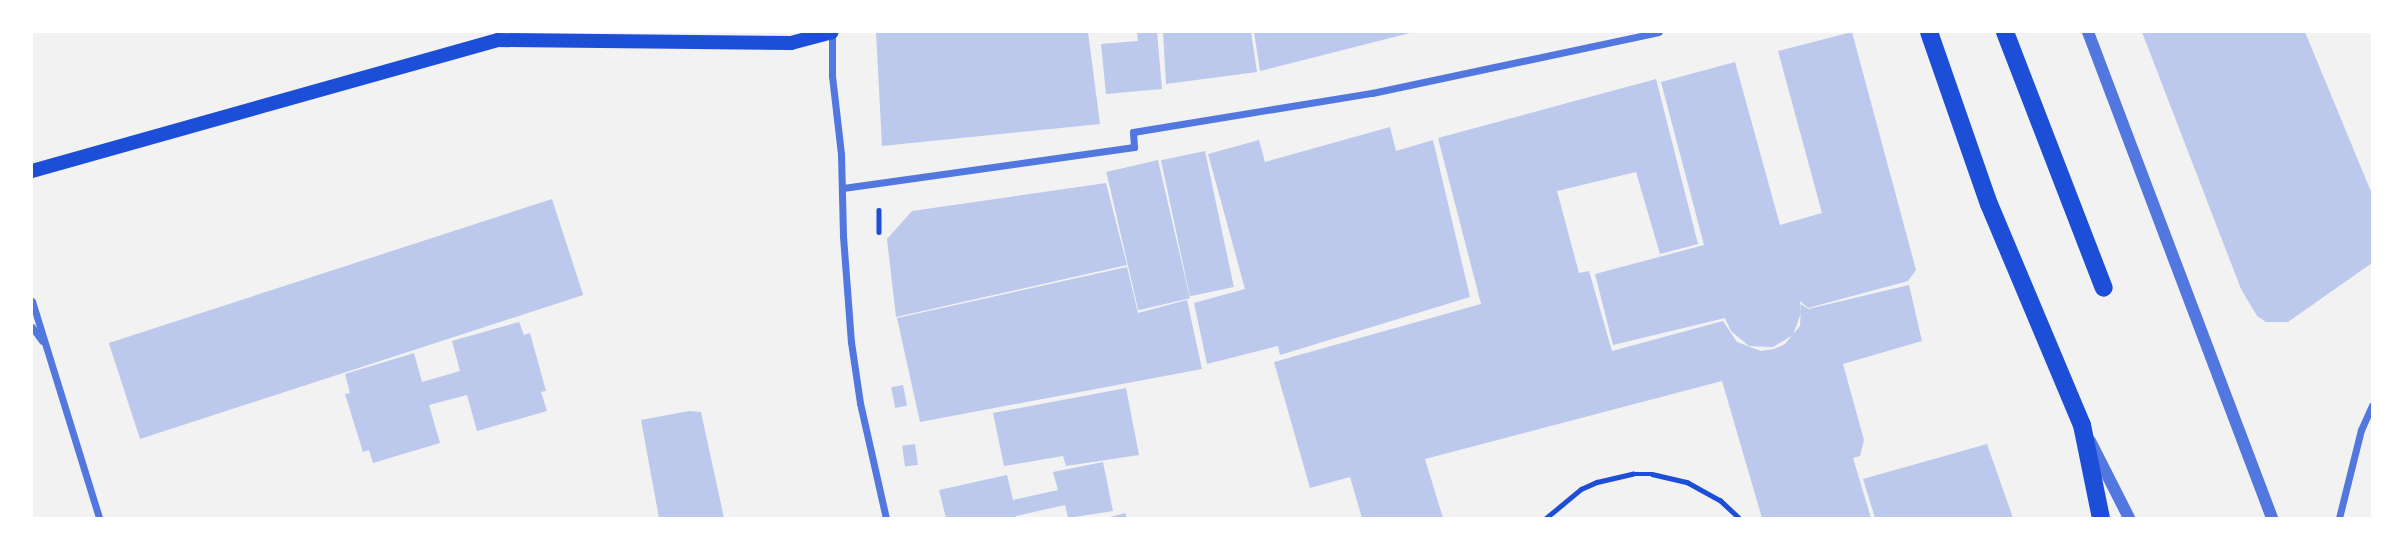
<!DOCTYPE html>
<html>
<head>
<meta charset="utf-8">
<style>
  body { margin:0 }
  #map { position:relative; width:2404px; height:550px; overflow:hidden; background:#f2f2f2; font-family:"Source Serif 4",serif }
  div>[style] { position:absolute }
  .building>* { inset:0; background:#bdc9ec; transform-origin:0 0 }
  .path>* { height:4.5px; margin:-2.25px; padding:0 2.25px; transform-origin:2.25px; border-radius:2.25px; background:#1d4ed8 }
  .minor>* { height:7px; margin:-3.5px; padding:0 3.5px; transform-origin:3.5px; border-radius:3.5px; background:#5277de }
  .tertiary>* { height:12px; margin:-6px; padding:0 6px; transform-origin:6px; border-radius:6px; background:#5277de }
  .secondary>* { height:14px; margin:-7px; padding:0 7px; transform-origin:7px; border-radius:7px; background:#1d4ed8 }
  .primary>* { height:18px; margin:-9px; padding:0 9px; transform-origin:9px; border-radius:9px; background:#1d4ed8 }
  span { translate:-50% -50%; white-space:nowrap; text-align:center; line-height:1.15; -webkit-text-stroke:6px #fff; paint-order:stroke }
  .frame { position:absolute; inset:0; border:33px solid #fff; pointer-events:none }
</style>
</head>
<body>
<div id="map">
  <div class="building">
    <i style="clip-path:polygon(876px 32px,1088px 32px,1100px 124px,882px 146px)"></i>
    <i style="clip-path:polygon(1137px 32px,1157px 32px,1162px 89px,1106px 94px,1101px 44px,1138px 41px)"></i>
    <i style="clip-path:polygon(1163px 32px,1251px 32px,1257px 72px,1166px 84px)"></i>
    <i style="clip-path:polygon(1254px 32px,1414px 32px,1260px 71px)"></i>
    <i style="clip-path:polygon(1852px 32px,1916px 270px,1908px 281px,1808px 308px,1800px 301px,1801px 313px,1793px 335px,1773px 347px,1749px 346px,1731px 331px,1725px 318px,1613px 345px,1595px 274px,1704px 245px,1661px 82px,1735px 62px,1780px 225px,1822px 213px,1778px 51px)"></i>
    <i style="clip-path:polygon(2142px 32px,2305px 32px,2372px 194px,2372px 263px,2288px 322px,2266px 322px,2257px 316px,2241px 289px)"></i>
    <i style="clip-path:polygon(1656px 79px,1698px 244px,1660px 254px,1636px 172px,1557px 191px,1579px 273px,1589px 271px,1612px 351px,1723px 321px,1737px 342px,1761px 351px,1774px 349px,1785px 344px,1800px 326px,1801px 304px,1808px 309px,1909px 285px,1922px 341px,1843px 364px,1864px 440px,1860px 456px,1853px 458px,1871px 518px,1762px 518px,1722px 381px,1425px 459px,1443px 518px,1362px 518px,1350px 477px,1310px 488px,1274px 362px,1481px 304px,1438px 138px)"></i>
    <i style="clip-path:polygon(1390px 127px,1396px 151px,1433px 140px,1470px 297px,1280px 355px,1278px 346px,1207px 364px,1194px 303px,1245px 289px,1208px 154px,1259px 140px,1265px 162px)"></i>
    <i style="left:1205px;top:151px;width:139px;height:45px;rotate:78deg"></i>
    <i style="left:1158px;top:160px;width:142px;height:53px;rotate:77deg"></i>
    <i style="clip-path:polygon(1106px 183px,1127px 265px,896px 317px,887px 239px,912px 211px)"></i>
    <i style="left:552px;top:199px;width:101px;height:466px;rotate:72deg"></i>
    <i style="clip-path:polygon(1127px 267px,1138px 313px,1187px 300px,1202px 369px,920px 422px,897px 318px)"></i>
    <i style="clip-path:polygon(519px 322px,524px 335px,530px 333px,546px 391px,541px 392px,547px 411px,477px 431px,467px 395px,429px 405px,440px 443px,373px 463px,369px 450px,363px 452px,345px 394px,350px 393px,345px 374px,414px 353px,422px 382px,460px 371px,452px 341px)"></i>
    <i style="left:903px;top:385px;width:21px;height:12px;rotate:79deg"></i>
    <i style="clip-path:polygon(1126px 388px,1139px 455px,1066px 466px,1063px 456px,1004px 466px,993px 413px)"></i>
    <i style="clip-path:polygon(689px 411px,701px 412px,724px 518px,659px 518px,641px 420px)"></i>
    <i style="left:915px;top:444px;width:21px;height:13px;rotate:82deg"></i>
    <i style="clip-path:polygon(1987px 444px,2013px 518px,1875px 518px,1863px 479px)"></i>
    <i style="clip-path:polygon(1103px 462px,1113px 511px,1068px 518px,1065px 505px,1016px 516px,1017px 518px,946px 518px,939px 490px,1007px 475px,1013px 500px,1058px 490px,1053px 472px)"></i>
    <i style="clip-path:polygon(1125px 513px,1127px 518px,1107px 518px)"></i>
  </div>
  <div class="path">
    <i style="left:879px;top:210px;width:22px;rotate:90deg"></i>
    <i style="left:1546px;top:518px;width:45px;rotate:-39.6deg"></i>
    <i style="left:1581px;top:489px;width:17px;rotate:-24deg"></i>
    <i style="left:1597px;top:482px;width:37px;rotate:-13deg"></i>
    <i style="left:1633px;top:474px;width:19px"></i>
    <i style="left:1652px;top:474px;width:36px;rotate:13deg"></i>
    <i style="left:1687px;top:482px;width:38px;rotate:29deg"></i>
    <i style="left:1720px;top:500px;width:26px;rotate:43deg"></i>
  </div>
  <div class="minor">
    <i style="left:832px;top:33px;width:43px;rotate:90deg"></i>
    <i style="left:832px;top:76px;width:79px;rotate:83.4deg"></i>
    <i style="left:841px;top:154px;width:82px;rotate:88.6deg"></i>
    <i style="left:843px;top:236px;width:106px;rotate:85.7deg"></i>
    <i style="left:851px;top:342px;width:62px;rotate:81.6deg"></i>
    <i style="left:860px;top:403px;width:118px;rotate:77.3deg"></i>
    <i style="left:843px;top:188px;width:294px;rotate:-8deg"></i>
    <i style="left:1134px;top:147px;width:15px;rotate:-94deg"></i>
    <i style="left:1133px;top:132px;width:242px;rotate:-9.3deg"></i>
    <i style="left:1372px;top:93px;width:293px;rotate:-12deg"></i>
    <i style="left:32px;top:301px;width:227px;rotate:72.8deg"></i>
    <i style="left:32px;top:327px;width:17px;rotate:54deg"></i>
    <i style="left:2339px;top:518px;width:91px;rotate:-76deg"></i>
    <i style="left:2361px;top:430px;width:27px;rotate:-66deg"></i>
  </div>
  <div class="tertiary">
    <i style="left:2088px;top:32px;width:520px;rotate:69.26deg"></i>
    <i style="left:2090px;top:441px;width:86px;rotate:63.1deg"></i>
  </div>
  <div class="secondary">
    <i style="left:32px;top:171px;width:484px;rotate:-15.7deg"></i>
    <i style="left:498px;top:40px;width:293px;rotate:0.6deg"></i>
    <i style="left:791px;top:43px;width:42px;rotate:-15deg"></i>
  </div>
  <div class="primary">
    <i style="left:1929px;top:32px;width:182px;rotate:70.8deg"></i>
    <i style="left:1989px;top:204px;width:240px;rotate:67.2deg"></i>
    <i style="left:2082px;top:425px;width:95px;rotate:78.5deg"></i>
    <i style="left:2005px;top:32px;width:274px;rotate:68.9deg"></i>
  </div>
  <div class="frame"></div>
</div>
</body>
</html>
